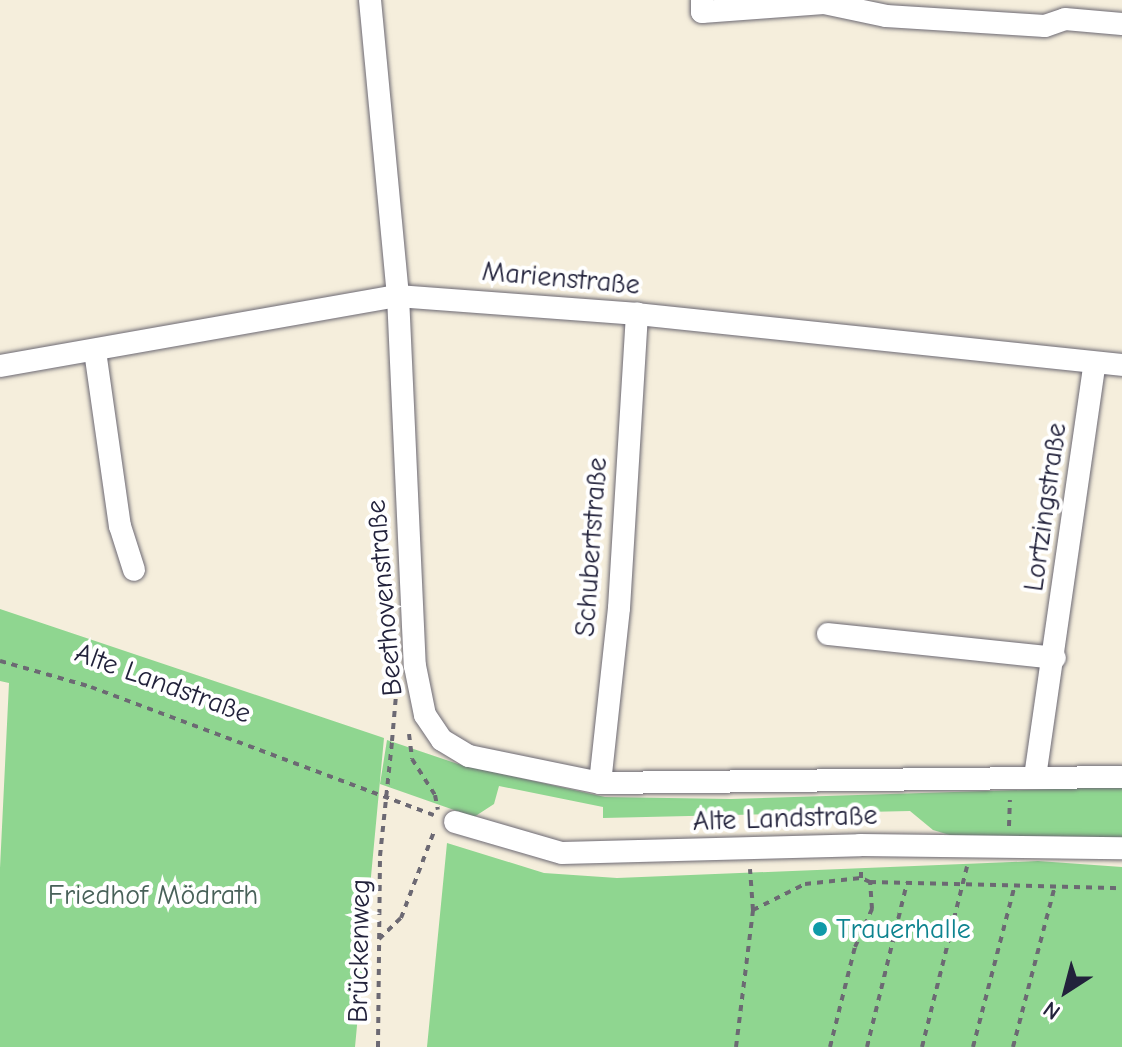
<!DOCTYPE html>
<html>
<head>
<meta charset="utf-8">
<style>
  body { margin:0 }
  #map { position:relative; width:1122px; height:1047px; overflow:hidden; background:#f5eedc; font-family:"Comic Neue",sans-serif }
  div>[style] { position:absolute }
  .green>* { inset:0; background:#8fd690 }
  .path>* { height:4px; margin-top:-2px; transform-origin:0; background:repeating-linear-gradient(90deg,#6c6973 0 6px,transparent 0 12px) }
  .roads { filter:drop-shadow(0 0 2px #6c6973) drop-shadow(0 0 2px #6c6973) }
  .minor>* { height:22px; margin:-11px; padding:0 11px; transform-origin:11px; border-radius:11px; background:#fff }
  .path-bridge>* { height:4px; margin-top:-2px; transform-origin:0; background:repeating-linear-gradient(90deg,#6c6973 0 6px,transparent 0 12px) }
  .dots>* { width:22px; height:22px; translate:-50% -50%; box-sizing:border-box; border:4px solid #fff; border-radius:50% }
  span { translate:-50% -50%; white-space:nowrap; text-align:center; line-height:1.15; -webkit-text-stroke:8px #fff; paint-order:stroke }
  .street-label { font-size:28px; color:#22223b }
  .park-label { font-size:28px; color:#486159 }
  .culture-label { font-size:28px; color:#0d838f }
  .left { translate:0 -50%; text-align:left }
  .north { position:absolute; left:1026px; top:951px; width:80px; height:80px; -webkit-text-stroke:6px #fff; paint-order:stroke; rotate:216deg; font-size:22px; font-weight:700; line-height:32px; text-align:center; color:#22223b }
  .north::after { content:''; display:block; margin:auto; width:28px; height:36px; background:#22223b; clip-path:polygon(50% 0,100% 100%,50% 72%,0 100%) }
</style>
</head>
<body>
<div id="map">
  <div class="green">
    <i style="clip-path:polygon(0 609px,384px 738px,355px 1047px,0 1047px,0 868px,9px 683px,0 681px)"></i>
    <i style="clip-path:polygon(387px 740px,458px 764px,605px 797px,731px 799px,1117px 787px,1122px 787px,1122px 838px,953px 836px,933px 830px,910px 811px,603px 818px,603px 807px,499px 786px,494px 804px,474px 817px,380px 784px)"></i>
    <i style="clip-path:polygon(447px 843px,544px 873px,617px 878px,1038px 861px,1122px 867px,1122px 1047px,427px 1047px)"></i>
  </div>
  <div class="path">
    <i style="left:0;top:661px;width:95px;rotate:15.9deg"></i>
    <i style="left:91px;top:687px;width:366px;rotate:20.5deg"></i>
    <i style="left:409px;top:734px;width:25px;rotate:83deg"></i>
    <i style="left:412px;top:759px;width:43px;rotate:57.4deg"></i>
    <i style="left:435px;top:795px;width:15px;rotate:79deg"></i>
    <i style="left:392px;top:741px;width:46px;rotate:-85deg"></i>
    <i style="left:1009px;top:826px;width:26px;rotate:-88deg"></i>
    <i style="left:870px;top:882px;width:252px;rotate:1.4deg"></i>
    <i style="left:753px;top:910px;width:58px;rotate:-26.6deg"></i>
    <i style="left:805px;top:884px;width:56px;rotate:-6.1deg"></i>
    <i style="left:379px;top:939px;width:30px;rotate:-44deg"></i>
    <i style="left:401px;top:918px;width:95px;rotate:-69.1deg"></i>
    <i style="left:378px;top:1047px;width:191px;rotate:-89.4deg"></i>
    <i style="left:736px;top:1047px;width:138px;rotate:-82.9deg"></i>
    <i style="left:753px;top:910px;width:41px;rotate:-94.2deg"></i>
    <i style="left:830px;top:1047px;width:103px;rotate:-76deg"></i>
    <i style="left:855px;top:947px;width:42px;rotate:-65.9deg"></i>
    <i style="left:872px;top:909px;width:27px;rotate:-94deg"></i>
    <i style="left:870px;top:882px;width:10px;rotate:-156deg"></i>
    <i style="left:861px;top:878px;width:10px;rotate:-90deg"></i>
    <i style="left:867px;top:1047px;width:169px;rotate:-76.3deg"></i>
    <i style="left:922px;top:1047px;width:186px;rotate:-76deg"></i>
    <i style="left:973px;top:1047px;width:167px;rotate:-75.5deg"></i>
    <i style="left:1013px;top:1047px;width:166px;rotate:-75.4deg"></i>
  </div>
  <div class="roads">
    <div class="minor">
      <i style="left:370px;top:0;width:297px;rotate:84.6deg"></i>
      <i style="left:398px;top:296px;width:370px;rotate:87.4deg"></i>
      <i style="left:415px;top:666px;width:50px;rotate:78.5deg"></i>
      <i style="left:425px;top:715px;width:30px;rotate:56deg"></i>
      <i style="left:442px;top:740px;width:31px;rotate:31deg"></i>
      <i style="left:469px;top:756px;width:134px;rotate:11.6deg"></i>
      <i style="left:600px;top:783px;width:522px;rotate:-0.66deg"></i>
      <i style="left:702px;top:0;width:12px;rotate:90deg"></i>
      <i style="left:702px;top:12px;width:122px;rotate:-4.2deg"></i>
      <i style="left:824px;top:3px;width:63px;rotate:11.8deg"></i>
      <i style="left:886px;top:16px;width:159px;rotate:3.6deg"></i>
      <i style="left:1045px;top:26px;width:21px;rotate:-19deg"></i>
      <i style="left:1065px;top:19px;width:57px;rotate:5deg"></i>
      <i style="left:95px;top:351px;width:177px;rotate:81.9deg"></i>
      <i style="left:120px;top:526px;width:46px;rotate:72.3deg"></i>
      <i style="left:0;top:366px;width:404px;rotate:-10deg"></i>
      <i style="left:398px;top:296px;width:240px;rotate:4.3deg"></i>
      <i style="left:637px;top:314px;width:488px;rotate:6deg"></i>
      <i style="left:828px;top:634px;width:228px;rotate:6deg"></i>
      <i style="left:1035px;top:777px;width:418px;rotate:-81.8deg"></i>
      <i style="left:600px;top:783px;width:176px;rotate:-83.8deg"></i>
      <i style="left:619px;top:608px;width:295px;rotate:-86.5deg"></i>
      <i style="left:455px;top:822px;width:111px;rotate:16.2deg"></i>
      <i style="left:562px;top:853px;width:298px;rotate:-1.5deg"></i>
      <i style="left:860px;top:845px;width:262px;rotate:0.7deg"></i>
    </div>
  </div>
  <div class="path-bridge">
    <i style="left:380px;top:856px;width:116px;rotate:-84deg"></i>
  </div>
  <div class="dots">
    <i style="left:820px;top:929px;background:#0f9aa8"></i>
  </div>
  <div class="street-label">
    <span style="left:561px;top:278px;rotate:5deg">Marienstraße</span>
    <span style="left:1045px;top:507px;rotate:-82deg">Lortzingstraße</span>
    <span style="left:591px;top:547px;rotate:-86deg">Schubertstraße</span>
    <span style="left:384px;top:598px;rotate:-95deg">Beethovenstraße</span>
    <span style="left:163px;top:683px;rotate:20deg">Alte Landstraße</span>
    <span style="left:785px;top:818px;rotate:-2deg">Alte Landstraße</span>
    <span style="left:359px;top:951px;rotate:-89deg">Brückenweg</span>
  </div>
  <div class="park-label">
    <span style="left:153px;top:895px">Friedhof Mödrath</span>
  </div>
  <div class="culture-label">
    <span class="left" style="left:836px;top:929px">Trauerhalle</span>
  </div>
  <div class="north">N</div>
</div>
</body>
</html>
